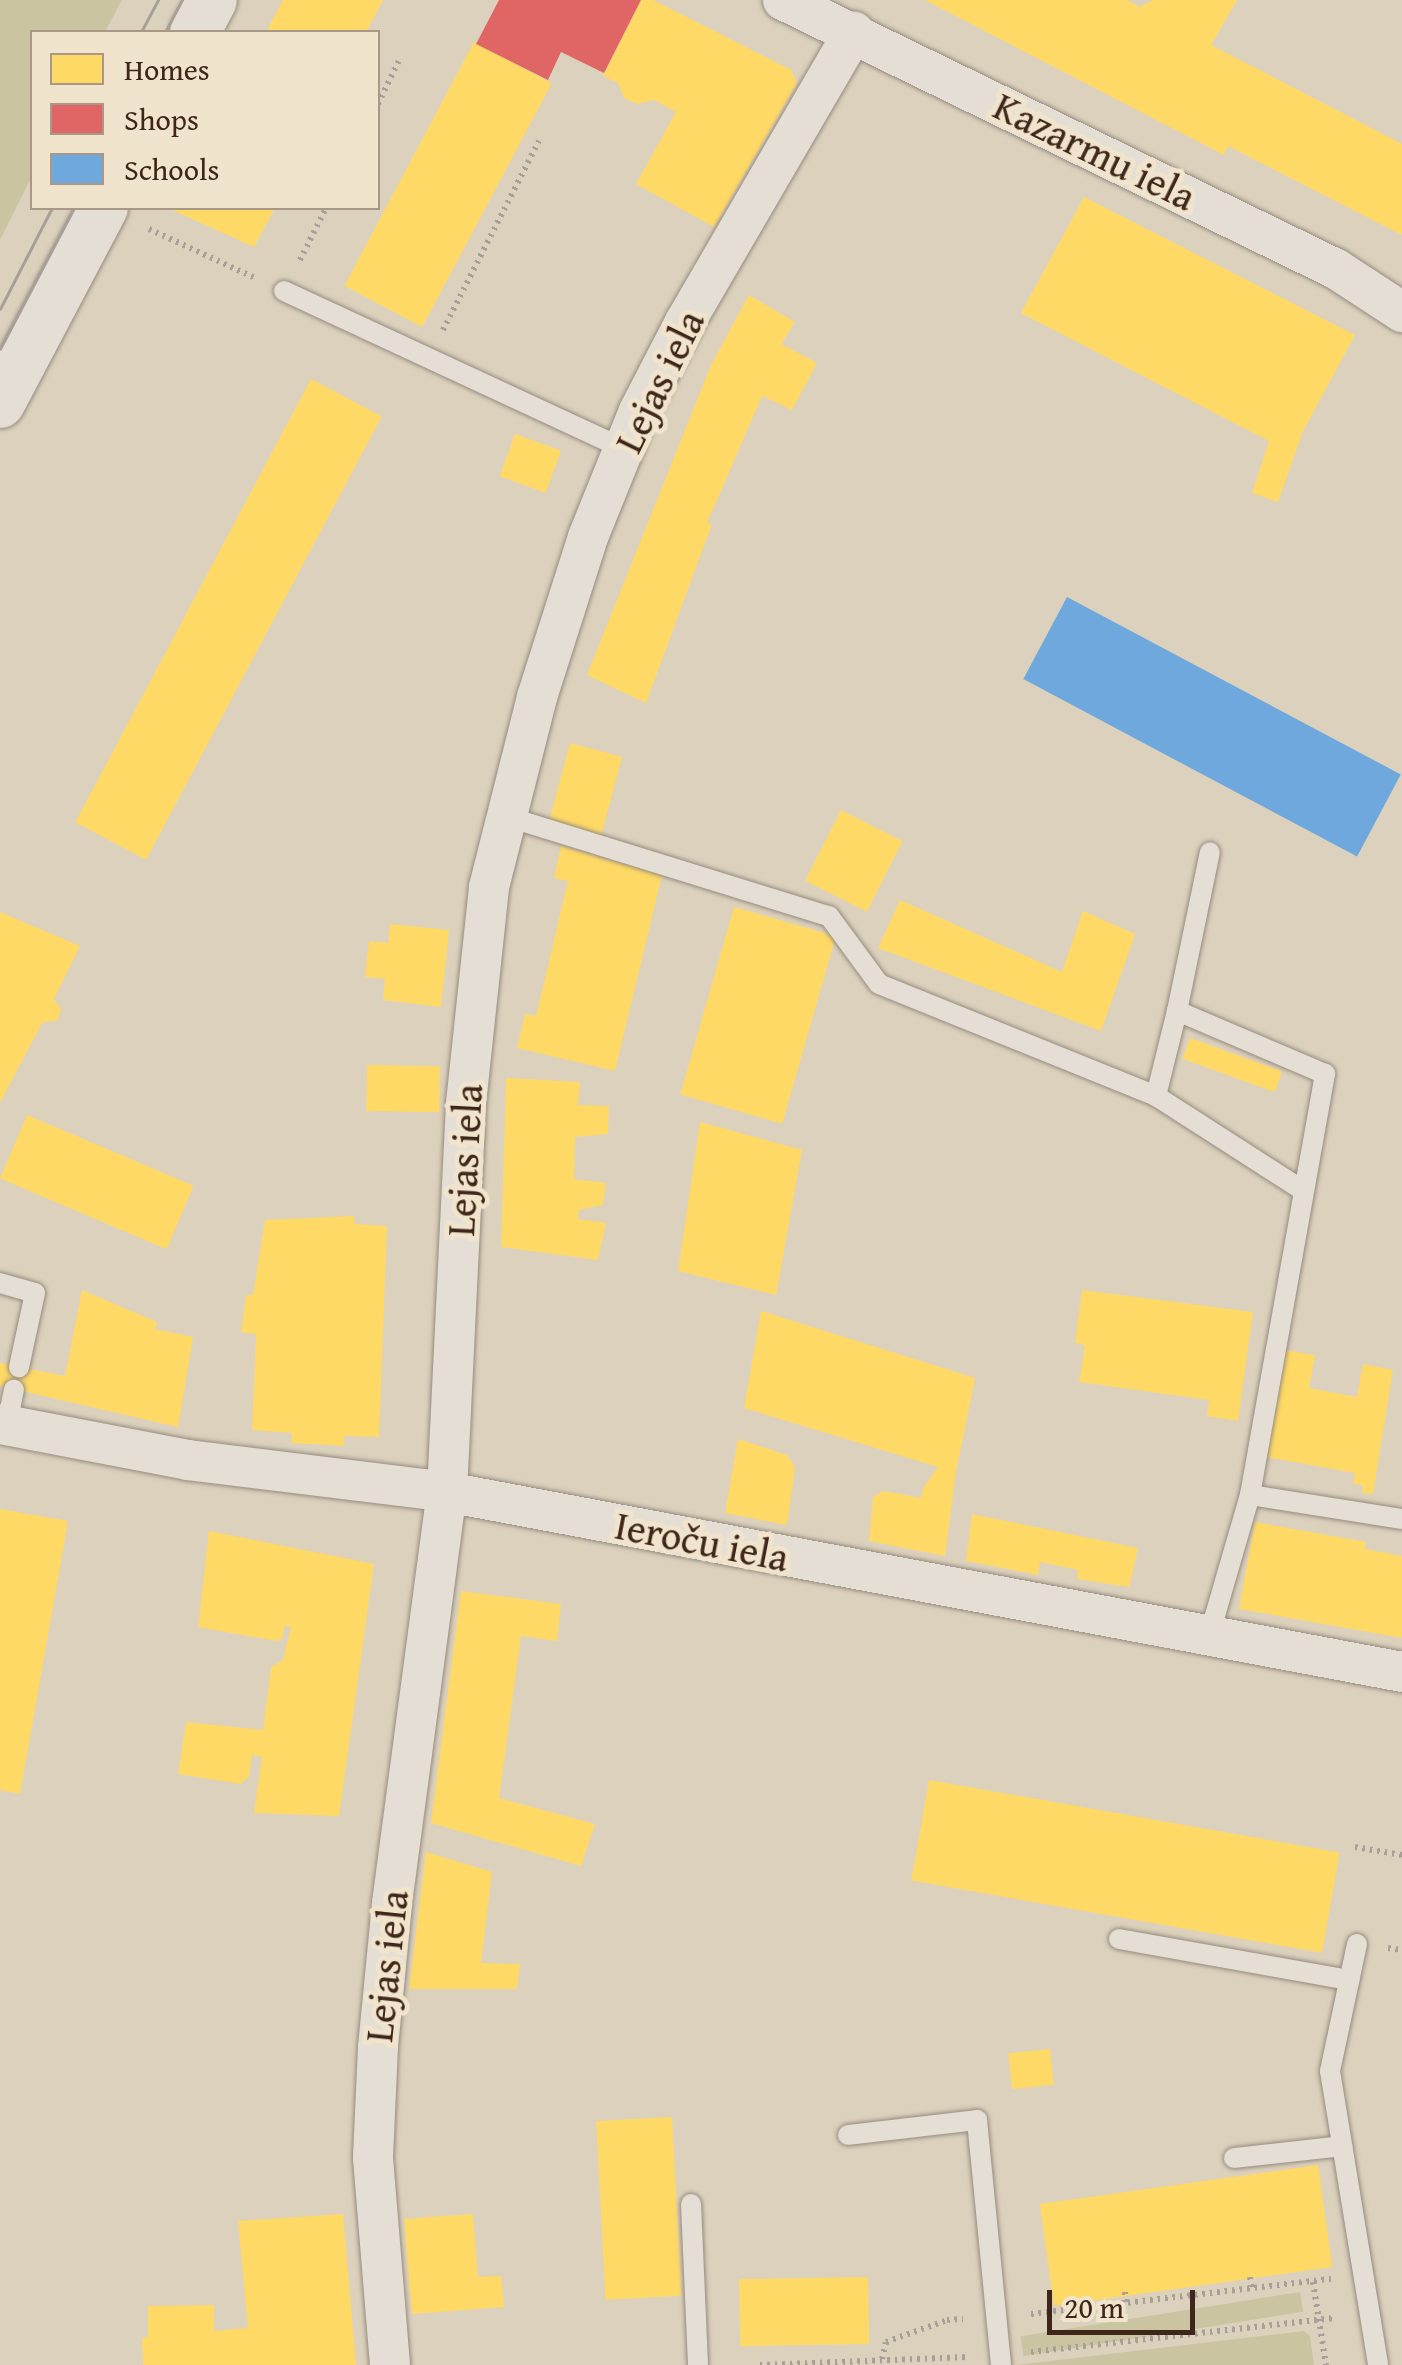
<!DOCTYPE html>
<html>
<head>
<meta charset="utf-8">
<style>
  body { margin:0 }
  #map { position:relative; width:1402px; height:2365px; overflow:hidden; background:#dcd1bd; font-family:"Gentium Book Plus",serif }
  div>[style] { position:absolute }
  .green>* { inset:0; background:#cac5a0; transform-origin:0 0 }
  .homes>* { inset:0; background:#ffd966; transform-origin:0 0 }
  .shops>* { inset:0; background:#e06666 }
  .schools>* { inset:0; background:#6fa8dc; transform-origin:0 0 }
  .path>* { height:6px; margin-top:-3px; transform-origin:0; background:repeating-linear-gradient(90deg,#a6a098 0 2.5px,transparent 0 7.5px) }
  .roads { filter:drop-shadow(0 0 2px #968c7f) drop-shadow(0 0 2px #968c7f) }
  .service>* { height:20px; margin:-10px; padding:0 10px; transform-origin:10px; border-radius:10px; background:#e4ded4 }
  .minor>* { height:40px; margin:-20px; padding:0 20px; transform-origin:20px; border-radius:20px; background:#e4ded4 }
  .tertiary>* { height:50px; margin:-25px; padding:0 25px; transform-origin:25px; border-radius:25px; background:#e4ded4 }
  .tram>* { height:2.5px; margin:-1.25px; padding:0 1.25px; transform-origin:1.25px; border-radius:1.25px; background:#a6a098 }
  span { translate:-50% -50%; white-space:nowrap; text-align:center; line-height:1.15; -webkit-text-stroke:10px #f1e4cc; paint-order:stroke }
  .street-label { font-size:40px; color:#3e271a }
  .legend { position:absolute; left:30px; top:30px; width:350px; height:180px; box-sizing:border-box; background:#f1e4cc; border:2px solid #a99885; margin:0; padding:12px 18px; list-style:none; font-size:30px; color:#3e271a }
  .legend li { display:flex; align-items:center; gap:20px; height:50px }
  .legend b { width:50px; border:2px solid #a99885 }
  .scale { position:absolute; left:1047px; top:2290px; width:148px; height:45px; box-sizing:border-box; border:5px solid #3e271a; border-top:0; padding-left:12px; font-size:30px; line-height:35px; white-space:nowrap; color:#3e271a; -webkit-text-stroke:8px #f1e4cc; paint-order:stroke }
</style>
</head>
<body>
<div id="map">
  <div class="green">
    <i style="clip-path:polygon(0 0,122px 0,105px 32px,32px 32px,32px 176px,0 240px)"></i>
    <i style="left:1300px;top:2292px;width:20px;height:283px;rotate:81deg"></i>
    <i style="clip-path:polygon(1304px 2331px,1310px 2336px,1314px 2365px,1016px 2365px)"></i>
  </div>
  <div class="homes">
    <i style="clip-path:polygon(283px 0,383px 0,366px 32px,266px 32px)"></i>
    <i style="clip-path:polygon(641px 0,653px 0,791px 70px,797px 83px,714px 227px,636px 184px,676px 112px,654px 100px,637px 104px,624px 98px,618px 83px,603px 76px)"></i>
    <i style="clip-path:polygon(925px 0,1127px 0,1140px 7px,1153px 0,1237px 0,1211px 45px,1402px 144px,1402px 235px,1228px 146px,1224px 155px)"></i>
    <i style="left:474px;top:42px;width:88px;height:276px;rotate:28deg"></i>
    <i style="clip-path:polygon(1084px 197px,1355px 335px,1303px 431px,1278px 502px,1252px 493px,1269px 441px,1021px 313px)"></i>
    <i style="clip-path:polygon(168px 208px,275px 208px,254px 247px)"></i>
    <i style="clip-path:polygon(749px 295px,795px 322px,781px 344px,817px 363px,792px 410px,762px 396px,707px 523px,712px 524px,646px 703px,587px 675px,711px 365px)"></i>
    <i style="left:311px;top:379px;width:80px;height:502px;rotate:28deg"></i>
    <i style="left:515px;top:434px;width:49px;height:45px;rotate:20deg"></i>
    <i style="left:570px;top:743px;width:54px;height:85px;rotate:15deg"></i>
    <i style="left:841px;top:810px;width:69px;height:79px;rotate:27deg"></i>
    <i style="clip-path:polygon(561px 846px,662px 875px,615px 1071px,517px 1048px,525px 1014px,536px 1016px,568px 881px,554px 878px)"></i>
    <i style="clip-path:polygon(900px 900px,1062px 972px,1083px 911px,1135px 934px,1101px 1031px,878px 948px)"></i>
    <i style="left:734px;top:907px;width:106px;height:195px;rotate:16deg"></i>
    <i style="clip-path:polygon(0 912px,80px 946px,54px 999px,61px 1009px,58px 1020px,42px 1023px,0 1103px)"></i>
    <i style="clip-path:polygon(390px 924px,449px 930px,441px 1007px,383px 1000px,385px 979px,365px 977px,369px 941px,388px 943px)"></i>
    <i style="left:1190px;top:1038px;width:98px;height:22px;rotate:20deg"></i>
    <i style="left:367px;top:1065px;width:73px;height:46px;rotate:1deg"></i>
    <i style="clip-path:polygon(506px 1078px,580px 1082px,578px 1105px,609px 1106px,608px 1134px,575px 1137px,574px 1179px,606px 1183px,603px 1205px,579px 1210px,578px 1219px,606px 1223px,598px 1260px,501px 1247px)"></i>
    <i style="left:27px;top:1115px;width:181px;height:69px;rotate:23deg"></i>
    <i style="clip-path:polygon(700px 1122px,802px 1150px,776px 1295px,678px 1271px)"></i>
    <i style="clip-path:polygon(354px 1216px,355px 1224px,387px 1226px,379px 1437px,344px 1436px,344px 1446px,291px 1443px,292px 1433px,252px 1430px,256px 1334px,241px 1332px,246px 1295px,253px 1295px,265px 1220px)"></i>
    <i style="clip-path:polygon(82px 1290px,157px 1322px,155px 1329px,193px 1337px,178px 1427px,0 1386px,0 1363px,65px 1376px)"></i>
    <i style="clip-path:polygon(1082px 1290px,1253px 1312px,1238px 1421px,1207px 1416px,1209px 1400px,1079px 1382px,1085px 1346px,1075px 1342px)"></i>
    <i style="clip-path:polygon(761px 1311px,975px 1378px,956px 1472px,945px 1556px,869px 1541px,873px 1497px,883px 1491px,921px 1498px,923px 1488px,938px 1467px,744px 1408px)"></i>
    <i style="clip-path:polygon(1284px 1350px,1315px 1355px,1309px 1388px,1357px 1397px,1363px 1364px,1393px 1370px,1373px 1494px,1362px 1493px,1363px 1486px,1353px 1483px,1355px 1473px,1266px 1457px)"></i>
    <i style="clip-path:polygon(738px 1439px,787px 1455px,795px 1467px,787px 1525px,725px 1513px)"></i>
    <i style="clip-path:polygon(0 1509px,68px 1521px,20px 1794px,0 1790px)"></i>
    <i style="clip-path:polygon(972px 1514px,1138px 1548px,1129px 1587px,1077px 1579px,1078px 1570px,1040px 1562px,1038px 1575px,966px 1561px)"></i>
    <i style="clip-path:polygon(1255px 1522px,1366px 1542px,1365px 1549px,1402px 1556px,1402px 1638px,1239px 1609px)"></i>
    <i style="clip-path:polygon(209px 1531px,374px 1564px,339px 1816px,254px 1813px,262px 1757px,252px 1755px,249px 1777px,240px 1784px,178px 1774px,186px 1722px,263px 1730px,271px 1667px,283px 1660px,291px 1626px,285px 1626px,282px 1639px,276px 1641px,198px 1627px)"></i>
    <i style="clip-path:polygon(461px 1591px,561px 1604px,557px 1641px,521px 1636px,499px 1798px,595px 1824px,581px 1866px,431px 1823px)"></i>
    <i style="left:929px;top:1780px;width:417px;height:102px;rotate:10deg"></i>
    <i style="clip-path:polygon(426px 1852px,492px 1872px,481px 1963px,520px 1964px,517px 1989px,409px 1989px)"></i>
    <i style="left:1050px;top:2049px;width:36px;height:42px;rotate:84deg"></i>
    <i style="left:672px;top:2117px;width:179px;height:76px;rotate:87deg"></i>
    <i style="left:1318px;top:2165px;width:103px;height:281px;rotate:82deg"></i>
    <i style="clip-path:polygon(343px 2214px,356px 2365px,143px 2365px,142px 2338px,148px 2337px,148px 2306px,214px 2305px,214px 2331px,248px 2328px,238px 2221px)"></i>
    <i style="clip-path:polygon(473px 2214px,478px 2277px,501px 2276px,504px 2307px,412px 2314px,404px 2219px)"></i>
    <i style="left:868px;top:2277px;width:67px;height:129px;rotate:89deg"></i>
  </div>
  <div class="shops">
    <i style="clip-path:polygon(499px 0,641px 0,604px 73px,561px 52px,548px 80px,476px 44px)"></i>
  </div>
  <div class="schools">
    <i style="left:1067px;top:597px;width:378px;height:93px;rotate:28deg"></i>
  </div>
  <div class="path">
    <i style="left:378px;top:104px;width:51px;rotate:-64.4deg"></i>
    <i style="left:149px;top:229px;width:117px;rotate:24.8deg"></i>
    <i style="left:300px;top:260px;width:58px;rotate:-63.4deg"></i>
    <i style="left:443px;top:330px;width:212px;rotate:-63.1deg"></i>
    <i style="left:1355px;top:1847px;width:48px;rotate:9.7deg"></i>
    <i style="left:1388px;top:1948px;width:14px;rotate:8deg"></i>
    <i style="left:1250px;top:2277px;width:12px;rotate:81deg"></i>
    <i style="left:1313px;top:2282px;width:84px;rotate:81.1deg"></i>
    <i style="left:1125px;top:2292px;width:12px;rotate:85deg"></i>
    <i style="left:1031px;top:2314px;width:302px;rotate:-6.7deg"></i>
    <i style="left:1031px;top:2352px;width:307px;rotate:-6.4deg"></i>
    <i style="left:882px;top:2359px;width:17px;rotate:-77deg"></i>
    <i style="left:886px;top:2342px;width:65px;rotate:-19.8deg"></i>
    <i style="left:947px;top:2320px;width:16px;rotate:-4deg"></i>
    <i style="left:760px;top:2365px;width:208px;rotate:-2.2deg"></i>
  </div>
  <div class="roads">
    <div class="service">
      <i style="left:284px;top:291px;width:375px;rotate:24.9deg"></i>
      <i style="left:505px;top:816px;width:339px;rotate:17.2deg"></i>
      <i style="left:829px;top:916px;width:84px;rotate:53.7deg"></i>
      <i style="left:879px;top:984px;width:299px;rotate:22deg"></i>
      <i style="left:1177px;top:1011px;width:88px;rotate:103.9deg"></i>
      <i style="left:1156px;top:1096px;width:172px;rotate:32.7deg"></i>
      <i style="left:0;top:1283px;width:36px;rotate:16deg"></i>
      <i style="left:35px;top:1293px;width:76px;rotate:102.2deg"></i>
      <i style="left:7px;top:1425px;width:36px;rotate:-79deg"></i>
      <i style="left:1250px;top:1495px;width:154px;rotate:9deg"></i>
      <i style="left:1209px;top:1636px;width:147px;rotate:-73.8deg"></i>
      <i style="left:1250px;top:1495px;width:428px;rotate:-79.9deg"></i>
      <i style="left:1325px;top:1074px;width:161px;rotate:-156.9deg"></i>
      <i style="left:1177px;top:1011px;width:162px;rotate:-78.3deg"></i>
      <i style="left:1119px;top:1939px;width:234px;rotate:10.1deg"></i>
      <i style="left:1357px;top:1944px;width:130px;rotate:102deg"></i>
      <i style="left:1330px;top:2071px;width:298px;rotate:80.7deg"></i>
      <i style="left:848px;top:2135px;width:130px;rotate:-6.6deg"></i>
      <i style="left:977px;top:2120px;width:246px;rotate:84.4deg"></i>
      <i style="left:1234px;top:2158px;width:109px;rotate:-6.3deg"></i>
      <i style="left:691px;top:2204px;width:161px;rotate:87.5deg"></i>
    </div>
    <div class="minor">
      <i style="left:783px;top:0;width:615px;rotate:25.94deg"></i>
      <i style="left:1336px;top:269px;width:79px;rotate:33.1deg"></i>
      <i style="left:0;top:1424px;width:191px;rotate:10.8deg"></i>
      <i style="left:188px;top:1460px;width:261px;rotate:7deg"></i>
      <i style="left:447px;top:1492px;width:972px;rotate:10.67deg"></i>
      <i style="left:390px;top:2365px;width:209px;rotate:-94.7deg"></i>
      <i style="left:373px;top:2157px;width:110px;rotate:-87.4deg"></i>
      <i style="left:378px;top:2047px;width:145px;rotate:-84.4deg"></i>
      <i style="left:392px;top:1903px;width:415px;rotate:-82.4deg"></i>
      <i style="left:447px;top:1492px;width:389px;rotate:-87.2deg"></i>
      <i style="left:466px;top:1103px;width:217px;rotate:-83.9deg"></i>
      <i style="left:489px;top:887px;width:196px;rotate:-75.8deg"></i>
      <i style="left:537px;top:697px;width:168px;rotate:-72.3deg"></i>
      <i style="left:588px;top:537px;width:136px;rotate:-68deg"></i>
      <i style="left:639px;top:411px;width:100px;rotate:-62.7deg"></i>
      <i style="left:685px;top:322px;width:336px;rotate:-59.8deg"></i>
    </div>
    <div class="tertiary">
      <i style="left:195px;top:32px;width:36px;rotate:-62deg"></i>
      <i style="left:0;top:403px;width:221px;rotate:-62.2deg"></i>
    </div>
  </div>
  <div class="tram">
    <i style="left:141px;top:32px;width:36px;rotate:-62deg"></i>
    <i style="left:165px;top:32px;width:36px;rotate:-62deg"></i>
    <i style="left:0;top:309px;width:114px;rotate:-62.8deg"></i>
    <i style="left:0;top:349px;width:159px;rotate:-62.3deg"></i>
  </div>
  <div class="street-label">
    <span style="left:1095px;top:151px;rotate:26deg">Kazarmu iela</span>
    <span style="left:659px;top:381px;rotate:-64deg">Lejas iela</span>
    <span style="left:464px;top:1160px;rotate:-87deg">Lejas iela</span>
    <span style="left:702px;top:1541px;rotate:11deg">Ieroču iela</span>
    <span style="left:386px;top:1966px;rotate:-84deg">Lejas iela</span>
  </div>
  <ul class="legend">
  <li><b style="height:28px;background:#ffd966"></b>Homes</li>
  <li><b style="height:28px;background:#e06666"></b>Shops</li>
  <li><b style="height:28px;background:#6fa8dc"></b>Schools</li>
  </ul>
  <div class="scale">20 m</div>
</div>
</body>
</html>
